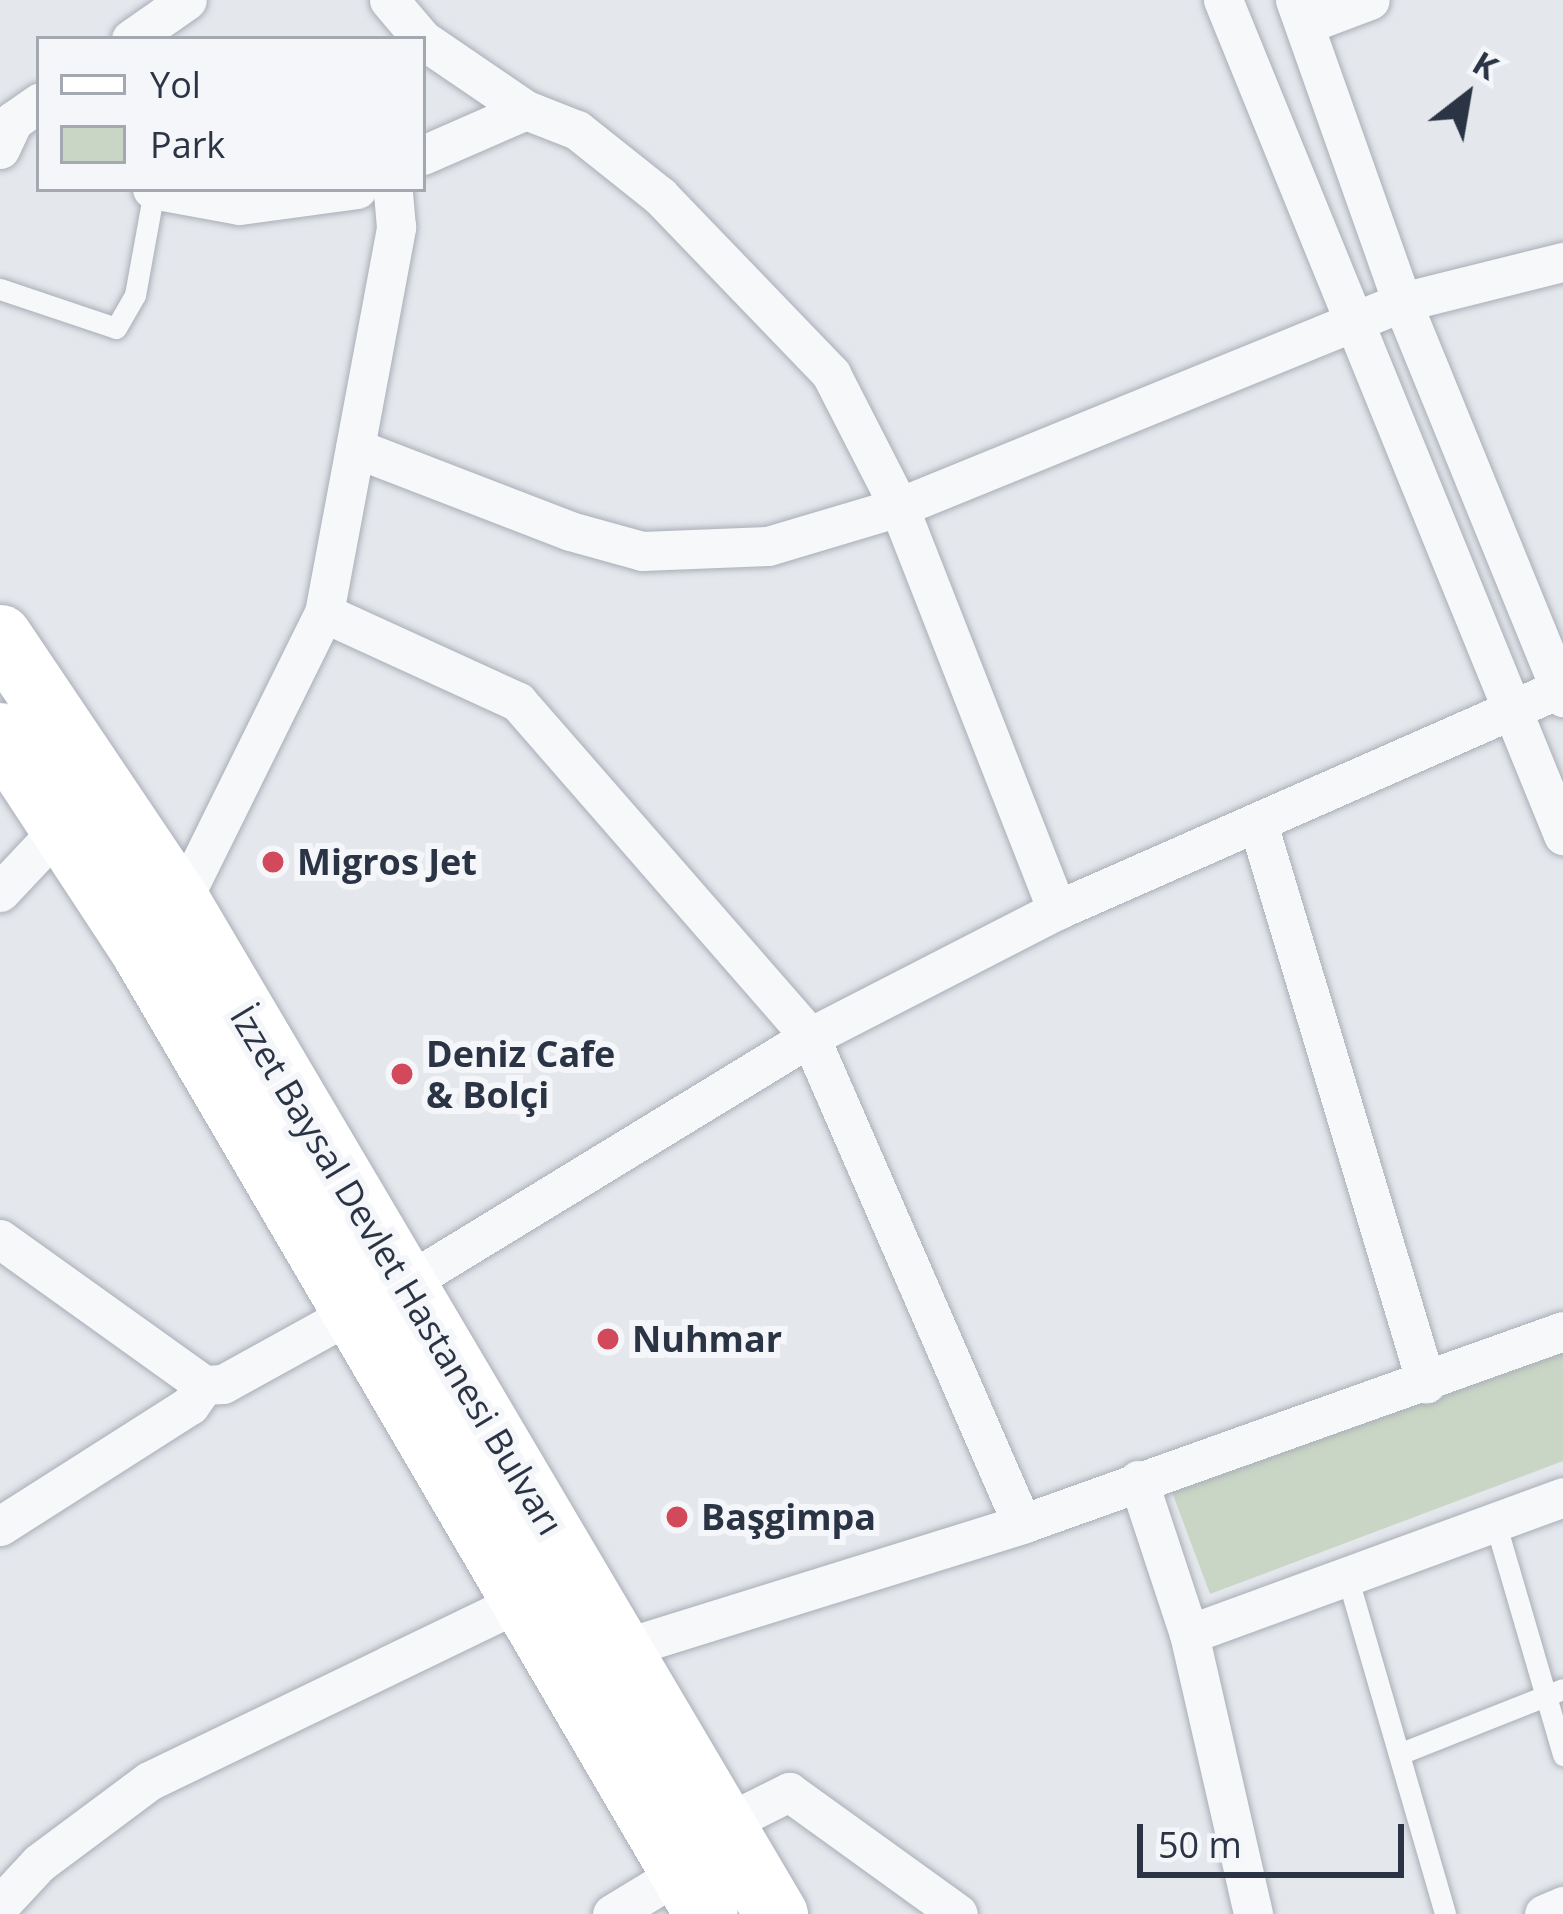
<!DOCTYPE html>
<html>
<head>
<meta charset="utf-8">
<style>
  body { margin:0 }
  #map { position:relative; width:1563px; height:1914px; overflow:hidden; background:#e4e7ec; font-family:"Open Sans",sans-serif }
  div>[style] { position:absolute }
  .green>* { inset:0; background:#c9d6c5 }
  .roads { filter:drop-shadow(0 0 3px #a9aeb7) drop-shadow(0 0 3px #a9aeb7) }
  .service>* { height:21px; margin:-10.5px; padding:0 10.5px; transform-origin:10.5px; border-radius:10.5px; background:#f7f8fa }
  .minor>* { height:39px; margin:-19.5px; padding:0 19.5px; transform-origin:19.5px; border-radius:19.5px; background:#f7f8fa }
  .primary>* { height:63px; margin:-31.5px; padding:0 31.5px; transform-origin:31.5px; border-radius:31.5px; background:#fff }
  .dots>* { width:33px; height:33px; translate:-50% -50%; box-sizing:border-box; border:6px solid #f4f6f9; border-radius:50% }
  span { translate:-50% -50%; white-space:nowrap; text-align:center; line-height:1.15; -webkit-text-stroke:12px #f4f6f9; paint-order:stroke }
  .poi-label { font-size:36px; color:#2b3445; font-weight:700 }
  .left { translate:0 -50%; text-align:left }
  .street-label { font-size:36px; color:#2b3445 }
  .legend { position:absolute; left:36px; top:36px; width:390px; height:156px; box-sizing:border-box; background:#f4f6f9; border:3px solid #a4a8b1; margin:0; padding:15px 21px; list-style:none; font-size:36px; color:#2b3445 }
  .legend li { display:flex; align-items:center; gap:24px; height:60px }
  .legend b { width:60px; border:3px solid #a4a8b1 }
  .north { position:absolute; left:1407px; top:36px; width:120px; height:120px; -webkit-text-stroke:9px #f4f6f9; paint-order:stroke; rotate:31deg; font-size:33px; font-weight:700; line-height:48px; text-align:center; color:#2b3445 }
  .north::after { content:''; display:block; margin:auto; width:42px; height:54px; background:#2b3445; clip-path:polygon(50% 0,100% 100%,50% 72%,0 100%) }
  .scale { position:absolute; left:1137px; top:1824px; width:267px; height:54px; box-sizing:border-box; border:6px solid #2b3445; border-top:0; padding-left:15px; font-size:36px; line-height:42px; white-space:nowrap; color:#2b3445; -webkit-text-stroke:9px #f4f6f9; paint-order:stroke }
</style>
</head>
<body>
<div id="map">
  <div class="green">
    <i style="clip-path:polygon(1563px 1353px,1563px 1461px,1210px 1594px,1172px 1492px)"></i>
  </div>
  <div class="roads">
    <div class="service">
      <i style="left:0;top:289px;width:122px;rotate:18.6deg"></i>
      <i style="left:116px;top:328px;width:38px;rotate:-60deg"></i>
      <i style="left:135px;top:295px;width:107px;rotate:-79.7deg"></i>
      <i style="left:1495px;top:1522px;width:243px;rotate:73.7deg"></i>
      <i style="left:1347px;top:1576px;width:352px;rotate:73.8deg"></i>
      <i style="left:1399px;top:1754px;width:176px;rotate:-21.6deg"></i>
    </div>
    <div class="minor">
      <i style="left:389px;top:0;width:51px;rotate:49.8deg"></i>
      <i style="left:1223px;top:0;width:902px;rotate:67.84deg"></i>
      <i style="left:1295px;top:0;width:320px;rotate:70.5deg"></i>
      <i style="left:1402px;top:302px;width:427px;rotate:67.8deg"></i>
      <i style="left:1306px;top:24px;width:68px;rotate:-20.6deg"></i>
      <i style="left:131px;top:39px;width:68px;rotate:-34.9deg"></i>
      <i style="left:423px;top:40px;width:125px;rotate:34.2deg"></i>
      <i style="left:0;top:149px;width:31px;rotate:-65deg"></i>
      <i style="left:13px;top:121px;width:32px;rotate:-35deg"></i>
      <i style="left:423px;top:155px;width:112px;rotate:-23.6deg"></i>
      <i style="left:526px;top:110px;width:55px;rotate:21.4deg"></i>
      <i style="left:577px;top:130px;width:106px;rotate:38.5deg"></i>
      <i style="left:660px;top:196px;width:247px;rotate:46.1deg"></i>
      <i style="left:831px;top:374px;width:149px;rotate:62.9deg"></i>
      <i style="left:899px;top:507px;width:543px;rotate:-22.17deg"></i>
      <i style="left:1402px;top:302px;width:166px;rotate:-14deg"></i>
      <i style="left:152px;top:189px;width:88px;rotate:10.4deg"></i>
      <i style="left:239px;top:205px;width:119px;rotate:-7.7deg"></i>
      <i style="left:355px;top:448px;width:230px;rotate:21.1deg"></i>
      <i style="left:570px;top:531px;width:75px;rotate:15.5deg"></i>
      <i style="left:642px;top:551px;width:126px;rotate:-2.3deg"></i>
      <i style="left:768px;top:546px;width:137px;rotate:-16.6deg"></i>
      <i style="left:899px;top:507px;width:433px;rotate:68.6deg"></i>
      <i style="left:324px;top:613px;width:213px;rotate:24.6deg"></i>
      <i style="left:518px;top:702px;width:444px;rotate:48.9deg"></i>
      <i style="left:810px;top:1037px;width:531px;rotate:66.48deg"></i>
      <i style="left:1259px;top:827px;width:581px;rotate:73.28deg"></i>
      <i style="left:0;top:892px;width:89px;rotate:-46.8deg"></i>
      <i style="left:180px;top:904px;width:325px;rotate:-63.7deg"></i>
      <i style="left:324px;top:613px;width:393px;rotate:-79.4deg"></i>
      <i style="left:396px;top:227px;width:38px;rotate:-95deg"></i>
      <i style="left:0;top:1239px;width:251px;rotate:35.6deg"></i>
      <i style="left:204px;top:1385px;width:19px;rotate:-3deg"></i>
      <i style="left:223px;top:1384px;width:151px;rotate:-28.9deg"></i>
      <i style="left:405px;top:1284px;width:474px;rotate:-31.4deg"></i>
      <i style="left:810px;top:1037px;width:278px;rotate:-27.2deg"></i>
      <i style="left:1057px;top:910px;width:553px;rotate:-23.78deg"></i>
      <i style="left:1138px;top:1480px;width:162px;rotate:71.7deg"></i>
      <i style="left:1189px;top:1634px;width:287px;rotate:77.1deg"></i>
      <i style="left:0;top:1526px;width:225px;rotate:-32.5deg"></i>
      <i style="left:190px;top:1405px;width:24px;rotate:-55deg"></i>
      <i style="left:1189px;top:1634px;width:398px;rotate:-20.1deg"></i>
      <i style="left:621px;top:1649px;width:420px;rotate:-17.3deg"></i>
      <i style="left:1022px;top:1524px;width:574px;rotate:-19.63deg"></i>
      <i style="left:723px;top:1825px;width:74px;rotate:-26.6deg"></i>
      <i style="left:789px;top:1792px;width:208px;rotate:35.8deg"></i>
      <i style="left:0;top:1905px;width:57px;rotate:-47.1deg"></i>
      <i style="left:39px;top:1863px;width:137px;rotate:-36.7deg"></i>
      <i style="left:149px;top:1781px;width:412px;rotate:-25.8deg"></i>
      <i style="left:612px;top:1914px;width:81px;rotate:-31.3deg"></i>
      <i style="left:1544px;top:1914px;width:21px;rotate:-23deg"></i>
    </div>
    <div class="primary">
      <i style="left:0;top:636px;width:323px;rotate:56.1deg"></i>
      <i style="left:180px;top:904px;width:1173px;rotate:59.46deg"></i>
      <i style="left:0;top:734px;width:255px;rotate:56.7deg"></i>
      <i style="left:140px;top:947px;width:1120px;rotate:59.66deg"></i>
    </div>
  </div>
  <div class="dots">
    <i style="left:273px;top:862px;background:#d1495b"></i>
    <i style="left:402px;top:1074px;background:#d1495b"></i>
    <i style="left:608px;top:1339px;background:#d1495b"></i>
    <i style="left:677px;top:1517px;background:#d1495b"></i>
  </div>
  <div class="poi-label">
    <span class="left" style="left:297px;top:862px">Migros Jet</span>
    <span class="left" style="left:426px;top:1074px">Deniz Cafe<br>&amp; Bolçi</span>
    <span class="left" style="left:632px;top:1339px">Nuhmar</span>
    <span class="left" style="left:701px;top:1517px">Başgimpa</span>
  </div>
  <div class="street-label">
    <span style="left:397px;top:1270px;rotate:59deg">İzzet Baysal Devlet Hastanesi Bulvarı</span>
  </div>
  <ul class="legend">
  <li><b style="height:15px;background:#fff"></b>Yol</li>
  <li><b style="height:33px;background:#c9d6c5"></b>Park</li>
  </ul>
  <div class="north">K</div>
  <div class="scale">50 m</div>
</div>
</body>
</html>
